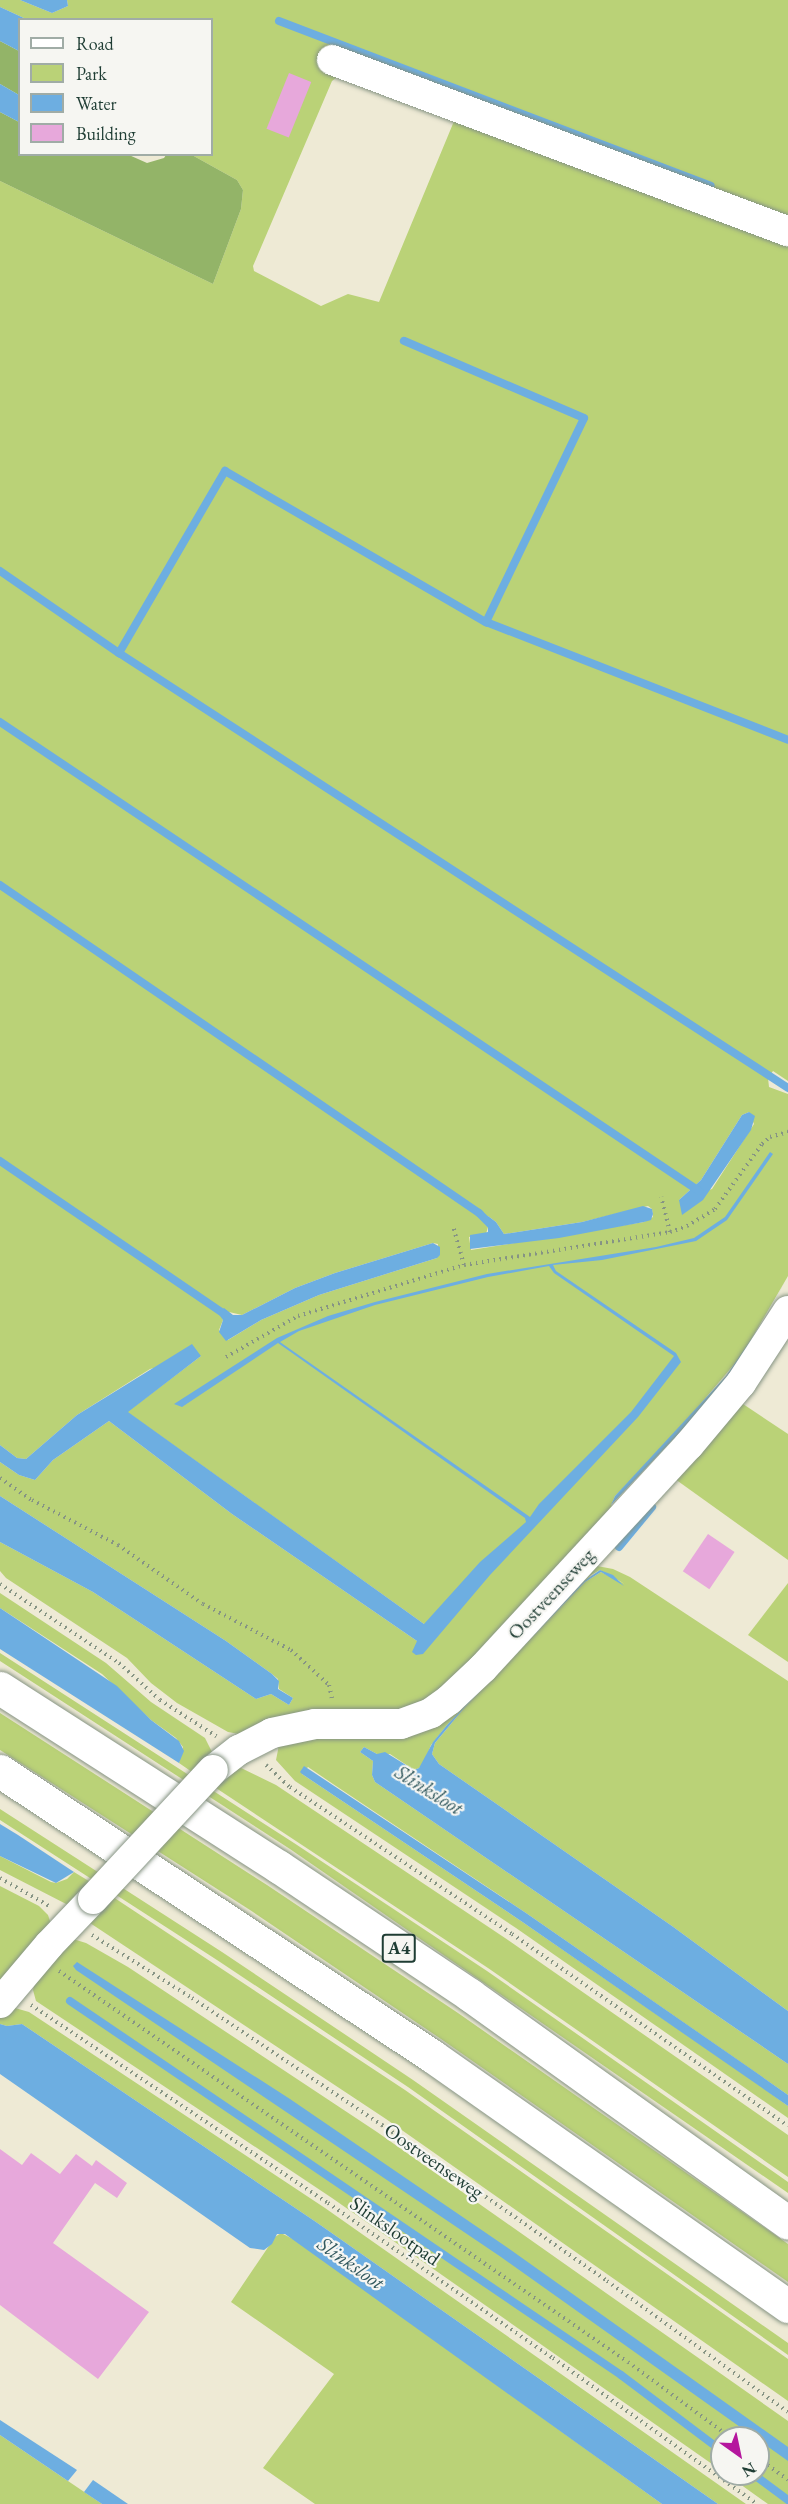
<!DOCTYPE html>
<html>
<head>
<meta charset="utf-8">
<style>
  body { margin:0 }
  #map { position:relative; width:788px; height:2504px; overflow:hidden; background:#eeead5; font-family:"EB Garamond",serif }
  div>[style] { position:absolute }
  .green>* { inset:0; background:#bad277 }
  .forest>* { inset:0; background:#93b468 }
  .water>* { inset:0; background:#6daee1 }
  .stream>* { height:8px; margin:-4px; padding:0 4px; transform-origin:4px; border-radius:4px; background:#6daee1 }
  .building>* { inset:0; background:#e7a8db; transform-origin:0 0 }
  .path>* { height:4px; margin-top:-2px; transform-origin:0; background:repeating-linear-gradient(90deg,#869484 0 1.5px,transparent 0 6px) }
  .roads { filter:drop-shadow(0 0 2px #869484) drop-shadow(0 0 2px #869484) }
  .minor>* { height:30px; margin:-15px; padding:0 15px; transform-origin:15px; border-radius:15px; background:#fff }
  .highway>* { height:33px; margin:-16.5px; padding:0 16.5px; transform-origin:16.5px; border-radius:16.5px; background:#fff }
  .bridges { filter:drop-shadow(0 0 2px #869484) drop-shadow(0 0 2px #869484) }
  .minor-bridge>* { height:30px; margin:-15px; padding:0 15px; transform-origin:15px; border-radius:15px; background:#fff }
  span { translate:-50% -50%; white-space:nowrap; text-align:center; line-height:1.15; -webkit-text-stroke:4.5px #f6f6f2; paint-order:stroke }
  .shield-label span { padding:2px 4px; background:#f6f6f2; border:2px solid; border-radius:4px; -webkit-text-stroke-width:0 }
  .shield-label { font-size:18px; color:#1f3d34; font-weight:700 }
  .street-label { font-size:20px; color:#1f3d34 }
  .water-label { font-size:21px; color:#32595f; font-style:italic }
  .legend { position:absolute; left:18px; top:18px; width:195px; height:138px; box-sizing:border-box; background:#f6f6f2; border:2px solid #a0aca6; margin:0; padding:8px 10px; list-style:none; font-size:18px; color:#1f3d34 }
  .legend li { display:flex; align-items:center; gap:12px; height:30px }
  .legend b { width:30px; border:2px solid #a0aca6 }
  .north { position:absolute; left:710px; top:2426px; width:60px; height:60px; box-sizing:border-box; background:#f6f6f2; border:2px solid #a0aca6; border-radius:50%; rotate:147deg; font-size:16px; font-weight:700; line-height:24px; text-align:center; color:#1f3d34 }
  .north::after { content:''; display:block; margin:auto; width:21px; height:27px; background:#b5179e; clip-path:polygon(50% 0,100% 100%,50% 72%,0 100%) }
</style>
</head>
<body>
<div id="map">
  <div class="green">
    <i style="clip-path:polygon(evenodd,0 0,20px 0,52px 13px,68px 6px,67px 0,788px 0,788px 219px,351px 47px,336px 78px,332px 81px,253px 266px,254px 271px,321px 306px,348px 294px,379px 302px,457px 114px,788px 237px,788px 1081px,773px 1071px,768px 1078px,769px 1087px,788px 1094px,788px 1276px,742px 1355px,663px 1448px,615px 1496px,611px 1505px,615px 1510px,470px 1672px,410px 1710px,311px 1710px,239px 1734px,228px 1732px,177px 1703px,151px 1683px,127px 1658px,6px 1578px,0 1571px,0 1542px,93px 1592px,256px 1699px,271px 1694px,289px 1705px,293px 1698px,279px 1689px,278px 1679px,272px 1674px,226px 1641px,0 1496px,0 1462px,19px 1475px,35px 1480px,53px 1460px,109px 1421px,232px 1514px,417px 1641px,424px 1624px,127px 1412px,201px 1356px,150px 1369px,77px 1415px,26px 1459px,17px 1458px,0 1445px,0 181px,213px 284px,241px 209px,243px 190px,237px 180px,192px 155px,212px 154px,212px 20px,26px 19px,0 7px,0 0,749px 1112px,754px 1124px,712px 1189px,679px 1200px,701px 1180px,742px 1115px,749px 1112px,0 0,648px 1206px,652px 1209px,653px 1217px,644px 1222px,471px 1250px,469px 1237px,486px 1234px,488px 1227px,484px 1222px,488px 1216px,496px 1222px,504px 1234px,582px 1222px,648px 1206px,0 0,433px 1243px,438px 1244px,437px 1258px,319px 1295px,261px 1320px,228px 1340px,219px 1330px,223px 1320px,222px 1317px,229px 1312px,242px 1315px,295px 1288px,335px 1273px,433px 1243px)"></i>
    <i style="clip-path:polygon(734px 1398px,788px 1434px,788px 1560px,668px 1474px)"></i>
    <i style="clip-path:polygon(597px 1566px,613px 1569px,630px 1577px,788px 1681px,788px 2011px,672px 1926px,439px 1764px,432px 1754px,435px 1743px,465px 1707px,585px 1582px,601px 1572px,625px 1584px,600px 1570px,591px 1575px,447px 1725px,431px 1745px,423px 1765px,419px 1768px,414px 1770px,390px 1754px,377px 1754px,364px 1747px,360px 1752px,373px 1761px,372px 1775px,375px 1782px,788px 2064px,788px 2095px,526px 1913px,333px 1784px,308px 1767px,302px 1774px,521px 1921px,749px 2078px,788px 2106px,788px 2118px,516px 1928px,295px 1781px,276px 1760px,279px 1745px,286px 1739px,387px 1737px)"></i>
    <i style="clip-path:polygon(788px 1583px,788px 1662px,748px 1635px)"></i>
    <i style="clip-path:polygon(0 1593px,106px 1663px,151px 1702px,205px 1738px,213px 1754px,192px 1772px,179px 1763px,183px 1747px,176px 1738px,151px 1720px,102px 1674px,0 1608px)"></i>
    <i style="clip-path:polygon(0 1653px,294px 1843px,487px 1971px,788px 2182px,788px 2193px,290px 1849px,0 1661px)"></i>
    <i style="clip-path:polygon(0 1713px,267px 1885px,458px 2013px,788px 2244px,788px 2282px,441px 2039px,250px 1910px,0 1750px)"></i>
    <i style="clip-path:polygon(239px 1767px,276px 1785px,508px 1940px,788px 2135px,788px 2177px,488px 1968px,216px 1788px)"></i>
    <i style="clip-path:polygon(0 1809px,222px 1952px,413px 2080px,788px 2343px,788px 2355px,408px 2087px,217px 1960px,0 1820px)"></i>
    <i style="clip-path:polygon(0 1856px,51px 1882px,56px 1883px,67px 1879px,74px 1872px,92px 1883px,70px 1906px,0 1870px)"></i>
    <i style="clip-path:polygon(0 1886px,39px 1906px,48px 1915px,51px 1924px,0 1992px)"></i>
    <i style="clip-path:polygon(110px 1895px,405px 2090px,788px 2359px,788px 2401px,386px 2119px,90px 1923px)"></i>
    <i style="clip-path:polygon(73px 1939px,86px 1943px,128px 1967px,377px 2132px,788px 2421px,788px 2504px,768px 2504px,726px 2474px,758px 2474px,758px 2438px,722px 2438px,722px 2471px,332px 2198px,36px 2001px,33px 1990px,36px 1977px)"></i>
    <i style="clip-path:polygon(15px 2008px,29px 2012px,325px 2208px,746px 2504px,718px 2504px,316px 2222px,22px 2024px,7px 2026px,0 2024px,0 2017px)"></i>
    <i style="clip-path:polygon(281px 2233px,297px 2241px,662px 2504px,315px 2504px,263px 2468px,334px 2374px,231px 2302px,275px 2237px)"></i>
    <i style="clip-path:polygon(0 2435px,102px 2504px,0 2504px)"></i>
  </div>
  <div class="forest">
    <i style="clip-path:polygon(0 41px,19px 51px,19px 95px,0 84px)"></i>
    <i style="clip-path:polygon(0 112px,19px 122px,20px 154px,129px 155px,147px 163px,164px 158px,166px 155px,192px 155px,237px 180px,243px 190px,241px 209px,213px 284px,0 181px)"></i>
  </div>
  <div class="water">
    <i style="clip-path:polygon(20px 0,67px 0,68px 6px,52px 13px)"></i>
    <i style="clip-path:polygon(0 7px,26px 19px,20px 20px,19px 51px,0 41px)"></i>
    <i style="clip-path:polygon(0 84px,19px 95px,19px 122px,0 112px)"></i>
    <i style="clip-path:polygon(749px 1112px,755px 1116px,751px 1130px,703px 1200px,682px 1215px,679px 1200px,701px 1180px,742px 1115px)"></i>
    <i style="clip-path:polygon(evenodd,770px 1152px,773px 1154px,727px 1220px,696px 1241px,602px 1260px,553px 1265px,556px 1271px,676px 1353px,681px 1362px,638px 1417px,490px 1575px,423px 1654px,416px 1655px,412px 1652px,417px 1641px,232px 1514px,109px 1421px,53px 1460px,35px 1480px,19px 1475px,0 1462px,0 1445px,17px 1458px,26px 1459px,77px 1415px,192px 1344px,201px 1356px,128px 1412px,424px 1624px,480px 1562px,526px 1522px,525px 1518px,278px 1343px,182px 1407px,174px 1404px,277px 1338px,328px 1316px,375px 1302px,487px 1274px,656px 1247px,694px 1238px,725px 1217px,770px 1152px,549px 1266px,554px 1273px,674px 1356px,631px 1412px,539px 1504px,530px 1517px,280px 1342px,299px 1331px,375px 1305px,488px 1277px,549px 1266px)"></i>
    <i style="clip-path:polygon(643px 1206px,652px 1209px,653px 1214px,651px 1220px,644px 1222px,559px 1238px,470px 1249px,470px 1235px,488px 1232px,488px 1227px,484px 1222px,488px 1216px,496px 1222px,504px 1234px,582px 1222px)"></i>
    <i style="clip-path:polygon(433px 1243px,440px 1247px,440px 1255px,437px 1258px,319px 1295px,261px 1320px,226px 1341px,219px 1332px,223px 1320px,218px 1313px,224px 1308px,233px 1315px,242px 1315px,295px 1288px,335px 1273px)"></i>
    <i style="clip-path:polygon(788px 1276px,745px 1356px,698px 1413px,611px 1505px,615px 1496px,726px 1376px,763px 1322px)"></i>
    <i style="clip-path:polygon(0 1496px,226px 1641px,272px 1674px,279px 1681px,278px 1689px,293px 1698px,289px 1705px,271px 1694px,256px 1699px,93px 1592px,0 1542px)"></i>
    <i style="clip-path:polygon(600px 1570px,613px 1575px,624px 1586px,601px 1572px,585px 1582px,465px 1707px,435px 1743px,432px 1754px,439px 1764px,672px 1926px,788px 2011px,788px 2064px,375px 1782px,372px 1775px,373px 1761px,360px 1752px,364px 1747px,377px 1754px,385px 1752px,414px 1770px,419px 1768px,433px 1742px,447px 1725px,584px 1581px)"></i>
    <i style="clip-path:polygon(0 1608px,117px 1686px,151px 1720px,179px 1741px,184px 1751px,179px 1763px,0 1649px)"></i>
    <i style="clip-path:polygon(304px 1766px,526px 1913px,754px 2071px,788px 2095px,788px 2106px,521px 1921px,302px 1774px,300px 1772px)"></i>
    <i style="clip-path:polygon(0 1824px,18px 1835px,74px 1872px,56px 1883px,0 1856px)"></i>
    <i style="clip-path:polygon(77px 1962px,290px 2099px,508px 2248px,788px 2447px,788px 2461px,501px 2257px,76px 1970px,73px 1966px)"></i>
    <i style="clip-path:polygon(0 2024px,7px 2026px,22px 2024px,316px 2222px,718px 2504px,662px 2504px,285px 2234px,277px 2234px,272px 2244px,264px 2250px,250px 2248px,0 2074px)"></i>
    <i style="clip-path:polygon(0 2420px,77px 2470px,68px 2481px,0 2435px)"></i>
    <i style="clip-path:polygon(93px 2480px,128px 2504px,102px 2504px,84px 2492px)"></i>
  </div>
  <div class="stream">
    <i style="left:279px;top:21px;width:462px;rotate:20.9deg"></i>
    <i style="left:0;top:571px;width:145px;rotate:34.6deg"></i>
    <i style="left:119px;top:653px;width:798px;rotate:33.03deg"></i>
    <i style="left:486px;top:622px;width:324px;rotate:21.3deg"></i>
    <i style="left:119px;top:653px;width:211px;rotate:-59.8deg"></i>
    <i style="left:225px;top:471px;width:302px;rotate:30.1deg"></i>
    <i style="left:486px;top:622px;width:226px;rotate:-64.3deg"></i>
    <i style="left:584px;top:418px;width:196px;rotate:-156.8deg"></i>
    <i style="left:0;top:722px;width:842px;rotate:33.86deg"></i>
    <i style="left:0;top:885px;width:581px;rotate:34.4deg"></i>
    <i style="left:479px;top:1213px;width:17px;rotate:45deg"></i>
    <i style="left:0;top:1161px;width:275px;rotate:34.3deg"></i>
    <i style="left:619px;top:1547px;width:52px;rotate:-50.5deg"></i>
    <i style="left:70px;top:2001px;width:666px;rotate:34.17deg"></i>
    <i style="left:621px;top:2375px;width:126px;rotate:37deg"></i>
    <i style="left:753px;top:2474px;width:44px;rotate:36.6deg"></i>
  </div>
  <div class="building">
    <i style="left:289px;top:73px;width:24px;height:60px;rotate:22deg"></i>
    <i style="left:708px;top:1534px;width:32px;height:45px;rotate:34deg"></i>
    <i style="clip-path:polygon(0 2149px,22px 2165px,31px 2153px,60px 2174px,76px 2154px,92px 2166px,96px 2160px,127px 2183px,117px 2198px,95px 2183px,53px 2243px,149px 2312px,98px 2379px,0 2305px)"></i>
  </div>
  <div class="path">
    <i style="left:670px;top:1232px;width:18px;rotate:-19deg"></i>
    <i style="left:687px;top:1226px;width:33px;rotate:-31deg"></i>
    <i style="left:715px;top:1209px;width:80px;rotate:-54.1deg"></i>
    <i style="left:762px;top:1144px;width:11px;rotate:-41deg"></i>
    <i style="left:770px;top:1137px;width:19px;rotate:-16deg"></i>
    <i style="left:464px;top:1265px;width:209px;rotate:-9.1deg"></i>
    <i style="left:670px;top:1232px;width:36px;rotate:-104deg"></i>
    <i style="left:226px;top:1357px;width:83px;rotate:-29.7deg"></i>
    <i style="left:298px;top:1316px;width:174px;rotate:-17.1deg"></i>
    <i style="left:464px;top:1265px;width:41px;rotate:-105.8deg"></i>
    <i style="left:0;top:1478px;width:39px;rotate:35deg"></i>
    <i style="left:32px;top:1500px;width:97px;rotate:27.6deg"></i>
    <i style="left:118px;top:1545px;width:103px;rotate:34.8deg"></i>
    <i style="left:203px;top:1604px;width:99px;rotate:27.6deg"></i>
    <i style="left:291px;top:1650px;width:52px;rotate:42.6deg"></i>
    <i style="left:329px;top:1685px;width:14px;rotate:78deg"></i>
    <i style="left:0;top:1584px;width:143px;rotate:33.6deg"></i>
    <i style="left:119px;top:1663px;width:55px;rotate:42.1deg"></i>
    <i style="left:160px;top:1700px;width:67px;rotate:32.7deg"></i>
    <i style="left:266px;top:1765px;width:33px;rotate:43deg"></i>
    <i style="left:290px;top:1787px;width:266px;rotate:33.5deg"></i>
    <i style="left:512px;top:1934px;width:336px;rotate:34.8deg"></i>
    <i style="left:0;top:1878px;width:59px;rotate:29.6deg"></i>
    <i style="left:92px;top:1935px;width:118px;rotate:32.2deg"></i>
    <i style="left:192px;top:1998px;width:229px;rotate:33.8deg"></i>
    <i style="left:382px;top:2125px;width:274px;rotate:34.7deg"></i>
    <i style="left:607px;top:2281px;width:223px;rotate:35.9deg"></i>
    <i style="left:59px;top:1971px;width:690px;rotate:34.5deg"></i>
    <i style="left:628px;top:2362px;width:128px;rotate:36.4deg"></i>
    <i style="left:31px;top:2005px;width:357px;rotate:33.7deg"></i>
    <i style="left:328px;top:2203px;width:273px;rotate:34.6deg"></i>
    <i style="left:553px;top:2358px;width:251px;rotate:35.6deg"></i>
    <i style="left:758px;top:2458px;width:37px;rotate:36deg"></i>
  </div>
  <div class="roads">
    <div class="minor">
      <i style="left:332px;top:60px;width:487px;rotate:20.6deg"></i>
      <i style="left:213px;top:1770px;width:33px;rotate:-38deg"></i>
      <i style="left:239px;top:1750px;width:37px;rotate:-27deg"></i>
      <i style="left:272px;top:1733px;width:44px;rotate:-11.8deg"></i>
      <i style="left:315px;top:1724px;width:86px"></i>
      <i style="left:401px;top:1724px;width:32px;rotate:-20deg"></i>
      <i style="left:431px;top:1713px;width:22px;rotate:-36deg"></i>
      <i style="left:449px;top:1700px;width:47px;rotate:-43.3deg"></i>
      <i style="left:483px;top:1668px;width:304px;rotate:-47.3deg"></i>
      <i style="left:689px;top:1445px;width:81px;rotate:-50deg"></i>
      <i style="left:741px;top:1383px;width:86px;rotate:-56.9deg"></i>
      <i style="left:0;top:2003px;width:76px;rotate:-49.8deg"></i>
      <i style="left:49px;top:1945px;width:64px;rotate:-46.3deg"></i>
    </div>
    <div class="highway">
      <i style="left:0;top:1688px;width:331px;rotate:32.7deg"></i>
      <i style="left:279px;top:1867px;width:230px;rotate:33.8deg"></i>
      <i style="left:470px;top:1995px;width:391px;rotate:35.6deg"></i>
      <i style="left:0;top:1771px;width:518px;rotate:33.41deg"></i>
      <i style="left:432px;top:2056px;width:435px;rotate:35.1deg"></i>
    </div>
  </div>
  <div class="bridges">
    <div class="minor-bridge">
      <i style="left:93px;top:1899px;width:176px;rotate:-47.1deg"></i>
    </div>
  </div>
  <div class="shield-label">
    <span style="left:399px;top:1948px">A4</span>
  </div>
  <div class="street-label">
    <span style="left:551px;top:1594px;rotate:-47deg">Oostveenseweg</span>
    <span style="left:434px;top:2161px;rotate:35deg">Oostveenseweg</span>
    <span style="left:395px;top:2231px;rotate:35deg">Slinkslootpad</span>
  </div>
  <div class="water-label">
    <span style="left:429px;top:1790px;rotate:32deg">Slinksloot</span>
    <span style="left:351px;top:2263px;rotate:35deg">Slinksloot</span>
  </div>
  <ul class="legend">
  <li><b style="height:8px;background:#fff"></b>Road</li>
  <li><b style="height:16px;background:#bad277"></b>Park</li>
  <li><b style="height:16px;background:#6daee1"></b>Water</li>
  <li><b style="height:16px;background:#e7a8db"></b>Building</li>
  </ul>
  <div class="north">N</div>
</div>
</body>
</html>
